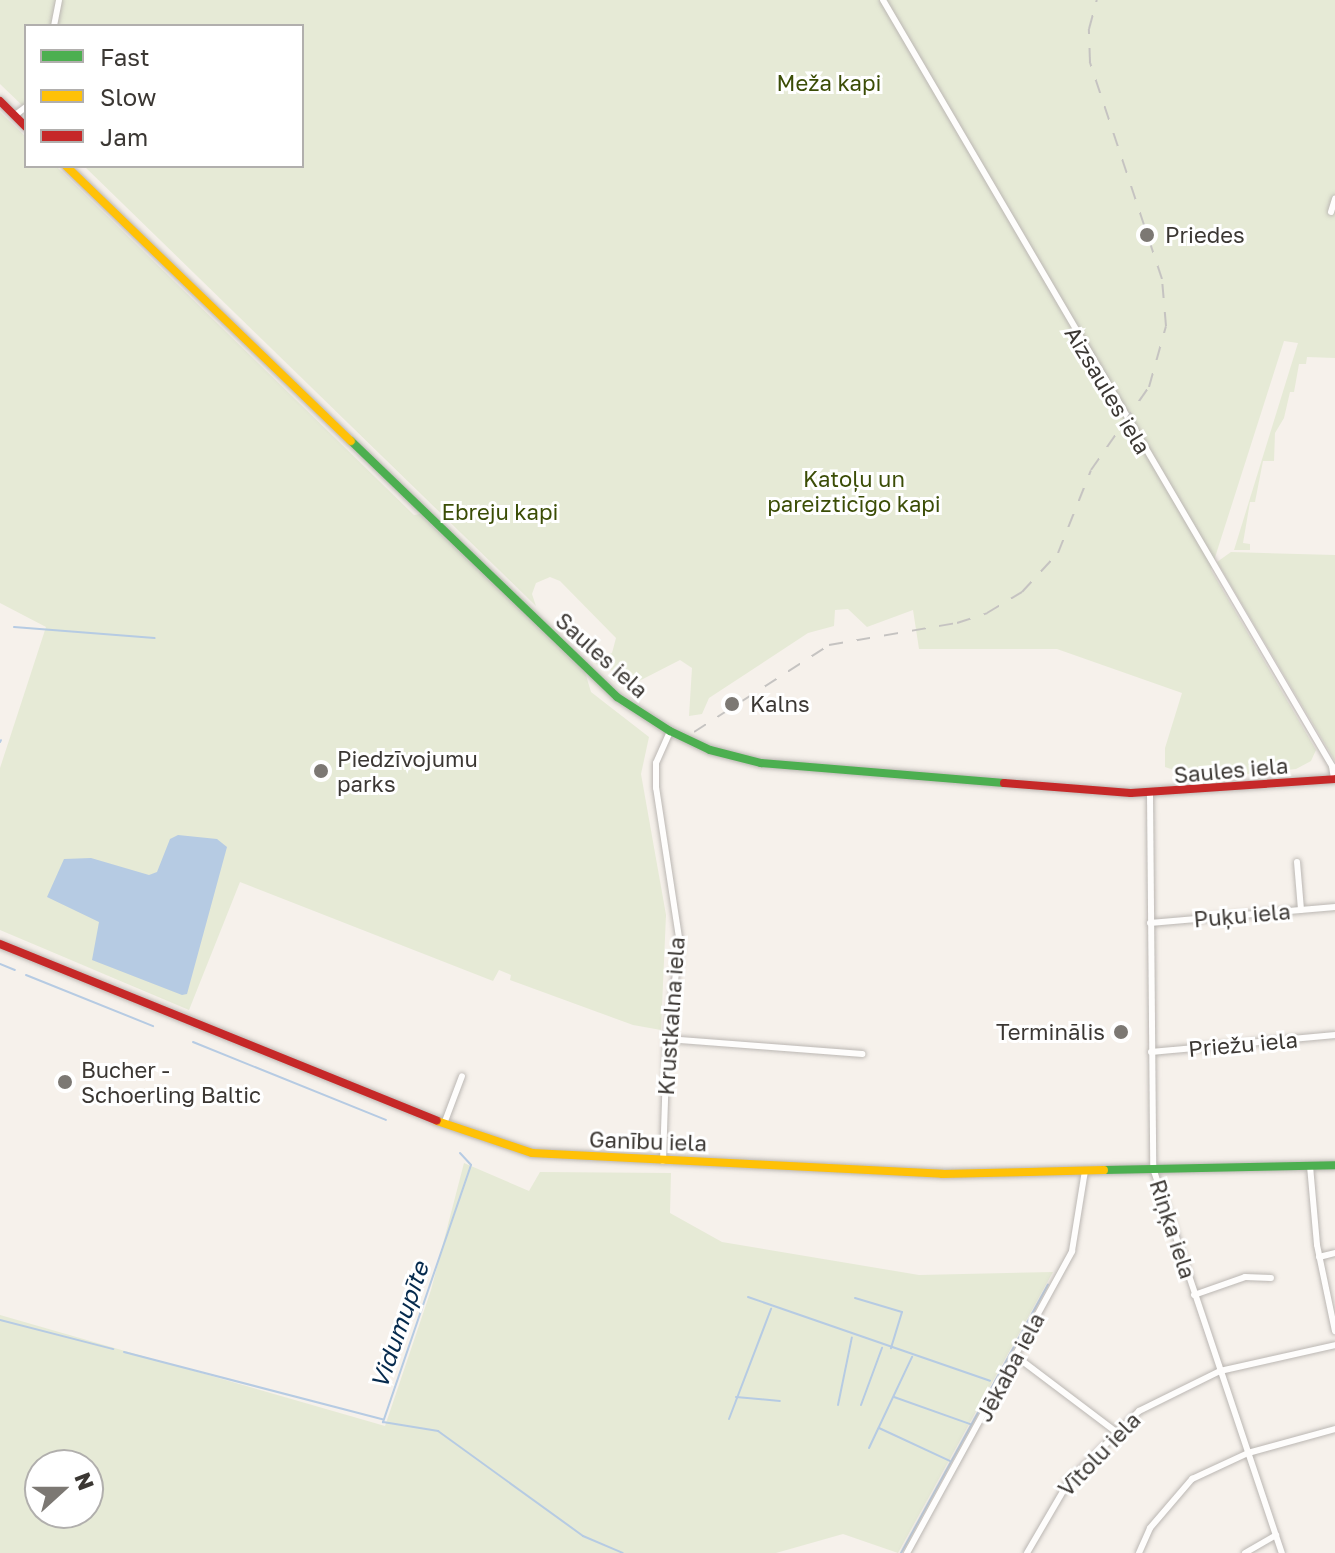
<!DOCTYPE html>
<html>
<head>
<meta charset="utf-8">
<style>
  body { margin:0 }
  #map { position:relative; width:1335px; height:1553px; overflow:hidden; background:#f6f1eb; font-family:"Golos Text",sans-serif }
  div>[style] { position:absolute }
  .green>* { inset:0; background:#e6ead6 }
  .water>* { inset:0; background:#b6cbe3 }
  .stream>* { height:2px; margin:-1px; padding:0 1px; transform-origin:1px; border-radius:1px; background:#b6cbe3 }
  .roads { filter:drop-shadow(0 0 2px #bbb7b3) drop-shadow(0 0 2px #bbb7b3) }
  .street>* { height:6px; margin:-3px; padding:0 3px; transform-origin:3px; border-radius:3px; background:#fefdfc }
  .fast>* { height:8px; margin:-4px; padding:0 4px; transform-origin:4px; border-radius:4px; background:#4caf50 }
  .slow>* { height:8px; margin:-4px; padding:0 4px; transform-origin:4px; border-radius:4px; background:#ffc107 }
  .jam>* { height:8px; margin:-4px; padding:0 4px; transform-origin:4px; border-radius:4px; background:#c62828 }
  .rail>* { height:2px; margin-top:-1px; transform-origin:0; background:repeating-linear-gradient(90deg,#c5c3c1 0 14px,transparent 0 28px) }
  .dots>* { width:22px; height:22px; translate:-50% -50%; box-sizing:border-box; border:4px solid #fff; border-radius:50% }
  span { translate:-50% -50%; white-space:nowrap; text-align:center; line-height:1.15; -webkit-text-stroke:6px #fff; paint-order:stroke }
  .park-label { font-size:22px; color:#3b4d06 }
  .poi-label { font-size:22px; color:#3b3733 }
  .left { translate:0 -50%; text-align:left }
  .right { translate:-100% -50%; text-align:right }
  .street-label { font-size:22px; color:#3b3733 }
  .water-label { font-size:24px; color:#052a4d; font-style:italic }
  .legend { position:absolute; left:24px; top:24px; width:280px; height:144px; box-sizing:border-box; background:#fff; border:2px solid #b1afad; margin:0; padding:10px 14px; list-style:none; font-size:24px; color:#3b3733 }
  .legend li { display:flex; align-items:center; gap:16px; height:40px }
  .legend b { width:40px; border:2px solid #b1afad }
  .north { position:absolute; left:24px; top:1449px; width:80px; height:80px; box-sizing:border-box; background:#fff; border:2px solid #b1afad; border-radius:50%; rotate:69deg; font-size:22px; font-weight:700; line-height:32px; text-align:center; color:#3b3733 }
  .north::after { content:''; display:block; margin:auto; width:28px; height:36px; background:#7c7873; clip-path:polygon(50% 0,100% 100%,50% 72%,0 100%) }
</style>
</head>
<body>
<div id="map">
  <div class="green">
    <i style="clip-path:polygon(0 0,1335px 0,1335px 358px,1307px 357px,1306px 364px,1299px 364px,1294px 392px,1290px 392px,1284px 418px,1275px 433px,1274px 461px,1263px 461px,1255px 502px,1250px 502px,1243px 543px,1250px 544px,1250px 550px,1234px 550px,1298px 343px,1284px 341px,1211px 570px,1316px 750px,1311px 761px,1296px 769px,1201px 779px,1165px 767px,1165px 748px,1182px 693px,1057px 649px,919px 649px,913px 610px,867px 627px,848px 609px,835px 610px,834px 626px,808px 633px,709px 698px,702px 714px,689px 716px,692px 668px,680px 660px,639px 681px,598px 665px,590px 658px,612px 653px,616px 638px,560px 581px,550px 577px,536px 583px,532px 594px,536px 606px,84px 166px,302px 166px,302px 26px,26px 26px,26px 109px,0 84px)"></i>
    <i style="clip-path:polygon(0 112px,26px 137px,26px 166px,56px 166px,414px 515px,420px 514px,585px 672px,591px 692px,649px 737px,641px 774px,666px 915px,661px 1030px,633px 1025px,510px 980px,511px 975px,499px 970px,493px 981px,240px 882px,189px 1010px,0 930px,0 768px,46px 627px,0 603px)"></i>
    <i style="clip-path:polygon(1231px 552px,1335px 555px,1335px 761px,1217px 562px)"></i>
    <i style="clip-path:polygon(evenodd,464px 1163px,529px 1191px,540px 1172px,671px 1173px,670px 1213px,722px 1242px,919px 1275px,1053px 1272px,898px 1553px,843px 1534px,776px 1553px,0 1553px,0 1315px,385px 1426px,431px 1290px,464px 1163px,40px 1465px,88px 1465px,88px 1513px,40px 1513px,40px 1465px)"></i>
  </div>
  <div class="water">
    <i style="clip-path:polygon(178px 835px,217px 839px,227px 847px,187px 994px,182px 995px,92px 960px,99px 922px,47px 897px,64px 859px,91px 858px,149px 875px,157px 872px,170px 839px)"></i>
  </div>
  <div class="stream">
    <i style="left:14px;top:627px;width:141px;rotate:4.5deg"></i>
    <i style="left:0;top:742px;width:2px;rotate:-63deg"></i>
    <i style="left:0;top:964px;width:16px;rotate:22deg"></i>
    <i style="left:26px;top:975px;width:137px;rotate:21.9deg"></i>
    <i style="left:193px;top:1042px;width:208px;rotate:22deg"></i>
    <i style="left:460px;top:1153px;width:16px;rotate:47deg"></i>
    <i style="left:471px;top:1165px;width:272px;rotate:108.9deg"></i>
    <i style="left:383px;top:1422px;width:56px;rotate:9.3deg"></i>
    <i style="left:438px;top:1431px;width:179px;rotate:35.9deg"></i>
    <i style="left:583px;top:1536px;width:43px;rotate:23deg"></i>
    <i style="left:748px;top:1297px;width:256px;rotate:19.1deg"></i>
    <i style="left:855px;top:1298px;width:49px;rotate:16.6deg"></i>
    <i style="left:902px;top:1312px;width:38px;rotate:107deg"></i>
    <i style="left:0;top:1320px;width:117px;rotate:14.4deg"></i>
    <i style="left:124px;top:1352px;width:267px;rotate:14.6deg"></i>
    <i style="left:736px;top:1397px;width:44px;rotate:5.2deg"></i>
    <i style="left:894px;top:1397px;width:81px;rotate:19.6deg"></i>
    <i style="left:838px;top:1405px;width:69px;rotate:-78.4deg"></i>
    <i style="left:861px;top:1405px;width:61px;rotate:-69.8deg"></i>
    <i style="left:729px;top:1419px;width:118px;rotate:-69.1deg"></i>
    <i style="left:879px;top:1428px;width:78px;rotate:24.9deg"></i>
    <i style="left:869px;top:1448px;width:101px;rotate:-64.7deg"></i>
    <i style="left:901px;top:1553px;width:306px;rotate:-61.3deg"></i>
  </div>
  <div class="roads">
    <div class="street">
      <i style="left:883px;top:0;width:888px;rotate:59.62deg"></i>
      <i style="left:1332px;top:766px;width:13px;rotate:81deg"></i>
      <i style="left:54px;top:26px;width:26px;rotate:-79deg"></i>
      <i style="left:14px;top:116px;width:15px;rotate:-37deg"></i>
      <i style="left:1331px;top:212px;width:14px;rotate:-73deg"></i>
      <i style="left:1150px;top:794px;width:374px;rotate:89.5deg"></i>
      <i style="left:1153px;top:1168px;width:406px;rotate:71.5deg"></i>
      <i style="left:1297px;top:862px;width:48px;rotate:85.2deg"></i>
      <i style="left:1150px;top:923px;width:186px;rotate:-4.9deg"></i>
      <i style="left:667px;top:1039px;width:196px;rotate:4.4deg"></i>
      <i style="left:1151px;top:1052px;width:185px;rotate:-5.3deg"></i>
      <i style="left:444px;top:1124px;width:51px;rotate:-69.4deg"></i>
      <i style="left:663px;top:1161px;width:122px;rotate:-88.1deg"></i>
      <i style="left:667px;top:1039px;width:96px;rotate:-82.2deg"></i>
      <i style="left:680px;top:944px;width:158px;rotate:-98.7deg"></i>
      <i style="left:656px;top:788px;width:25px;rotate:-90deg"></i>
      <i style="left:656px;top:763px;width:35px;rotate:-66deg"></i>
      <i style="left:1310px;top:1166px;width:79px;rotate:84.9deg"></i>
      <i style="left:1317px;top:1245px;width:88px;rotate:78.2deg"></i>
      <i style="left:1319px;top:1257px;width:16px;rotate:-14deg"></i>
      <i style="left:1194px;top:1295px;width:54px;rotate:-19.4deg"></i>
      <i style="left:1245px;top:1277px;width:26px;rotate:2deg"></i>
      <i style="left:1017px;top:1357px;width:123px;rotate:37.1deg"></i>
      <i style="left:907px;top:1553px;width:344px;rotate:-61.3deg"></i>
      <i style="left:1072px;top:1251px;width:81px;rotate:-80.8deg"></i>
      <i style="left:1027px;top:1553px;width:83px;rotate:-59.7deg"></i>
      <i style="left:1069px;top:1481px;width:99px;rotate:-45deg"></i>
      <i style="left:1139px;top:1411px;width:90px;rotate:-26.3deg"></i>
      <i style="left:1220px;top:1371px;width:118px;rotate:-12.7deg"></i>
      <i style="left:1139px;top:1553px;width:27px;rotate:-66deg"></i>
      <i style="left:1150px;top:1528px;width:65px;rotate:-49.4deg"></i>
      <i style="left:1192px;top:1479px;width:62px;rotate:-24.9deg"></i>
      <i style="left:1248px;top:1453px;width:90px;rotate:-15.4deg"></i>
      <i style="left:1245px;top:1553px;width:36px;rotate:-30deg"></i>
    </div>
    <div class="fast">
      <i style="left:351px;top:441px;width:369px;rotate:43.9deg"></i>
      <i style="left:617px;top:697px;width:63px;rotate:32.7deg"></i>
      <i style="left:670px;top:731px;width:44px;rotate:25.4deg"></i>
      <i style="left:710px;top:750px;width:53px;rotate:14.3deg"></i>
      <i style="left:761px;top:763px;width:244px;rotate:4.7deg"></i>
      <i style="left:1104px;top:1170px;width:231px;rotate:-1.2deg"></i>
    </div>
    <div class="slow">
      <i style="left:66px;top:166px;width:396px;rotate:44deg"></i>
      <i style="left:437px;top:1121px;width:100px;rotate:18.6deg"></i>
      <i style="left:532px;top:1153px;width:411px;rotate:2.9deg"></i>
      <i style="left:942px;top:1174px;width:162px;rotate:-1.4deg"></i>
    </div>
    <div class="jam">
      <i style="left:0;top:101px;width:37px;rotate:45deg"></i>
      <i style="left:1004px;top:783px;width:127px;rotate:4.5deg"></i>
      <i style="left:1131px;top:793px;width:204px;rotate:-3.9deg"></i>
      <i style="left:0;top:944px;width:471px;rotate:22deg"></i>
    </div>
  </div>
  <div class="rail">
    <i style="left:694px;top:732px;width:161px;rotate:-32.8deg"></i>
    <i style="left:829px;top:645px;width:130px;rotate:-9.8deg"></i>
    <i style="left:957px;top:623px;width:32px;rotate:-18deg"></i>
    <i style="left:987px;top:613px;width:41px;rotate:-31deg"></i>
    <i style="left:1022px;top:592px;width:53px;rotate:-47.3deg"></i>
    <i style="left:1058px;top:553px;width:89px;rotate:-68.3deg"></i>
    <i style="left:1091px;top:470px;width:101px;rotate:-55.1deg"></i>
    <i style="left:1149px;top:387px;width:63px;rotate:-74.4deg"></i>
    <i style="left:1166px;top:326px;width:47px;rotate:-94.9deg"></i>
    <i style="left:1162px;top:279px;width:229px;rotate:-108.4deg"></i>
    <i style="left:1090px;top:62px;width:33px;rotate:-92deg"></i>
    <i style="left:1089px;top:29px;width:30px;rotate:-75deg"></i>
  </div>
  <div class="dots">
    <i style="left:1147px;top:235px;background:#7c7873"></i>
    <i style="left:732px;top:704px;background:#7c7873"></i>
    <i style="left:321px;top:771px;background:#7c7873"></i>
    <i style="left:1121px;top:1032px;background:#7c7873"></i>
    <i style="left:65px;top:1082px;background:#7c7873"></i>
  </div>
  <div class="park-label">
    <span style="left:829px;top:83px">Meža kapi</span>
    <span style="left:854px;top:491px">Katoļu un<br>pareizticīgo kapi</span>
    <span style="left:500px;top:512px">Ebreju kapi</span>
  </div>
  <div class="poi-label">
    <span class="left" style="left:1165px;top:235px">Priedes</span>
    <span class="left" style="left:750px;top:704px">Kalns</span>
    <span class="left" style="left:337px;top:771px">Piedzīvojumu<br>parks</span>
    <span class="right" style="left:1105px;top:1032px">Terminālis</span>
    <span class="left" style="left:81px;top:1082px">Bucher -<br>Schoerling Baltic</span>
  </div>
  <div class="street-label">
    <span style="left:1108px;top:390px;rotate:59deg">Aizsaules iela</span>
    <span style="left:602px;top:655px;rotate:42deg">Saules iela</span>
    <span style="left:1231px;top:770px;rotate:-5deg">Saules iela</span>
    <span style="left:1242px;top:915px;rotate:-5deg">Puķu iela</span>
    <span style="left:671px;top:1016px;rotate:-86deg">Krustkalna iela</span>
    <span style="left:1243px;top:1044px;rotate:-5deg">Priežu iela</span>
    <span style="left:648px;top:1141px;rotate:2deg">Ganību iela</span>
    <span style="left:1173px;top:1229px;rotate:72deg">Riņķa iela</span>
    <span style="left:1010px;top:1367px;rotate:-62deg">Jēkaba iela</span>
    <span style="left:1099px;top:1454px;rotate:-46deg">Vītolu iela</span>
  </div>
  <div class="water-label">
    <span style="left:399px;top:1325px;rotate:-71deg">Vidumupīte</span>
  </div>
  <ul class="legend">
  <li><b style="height:10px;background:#4caf50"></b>Fast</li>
  <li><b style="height:10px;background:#ffc107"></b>Slow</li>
  <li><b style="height:10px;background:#c62828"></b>Jam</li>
  </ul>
  <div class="north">N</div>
</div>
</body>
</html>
